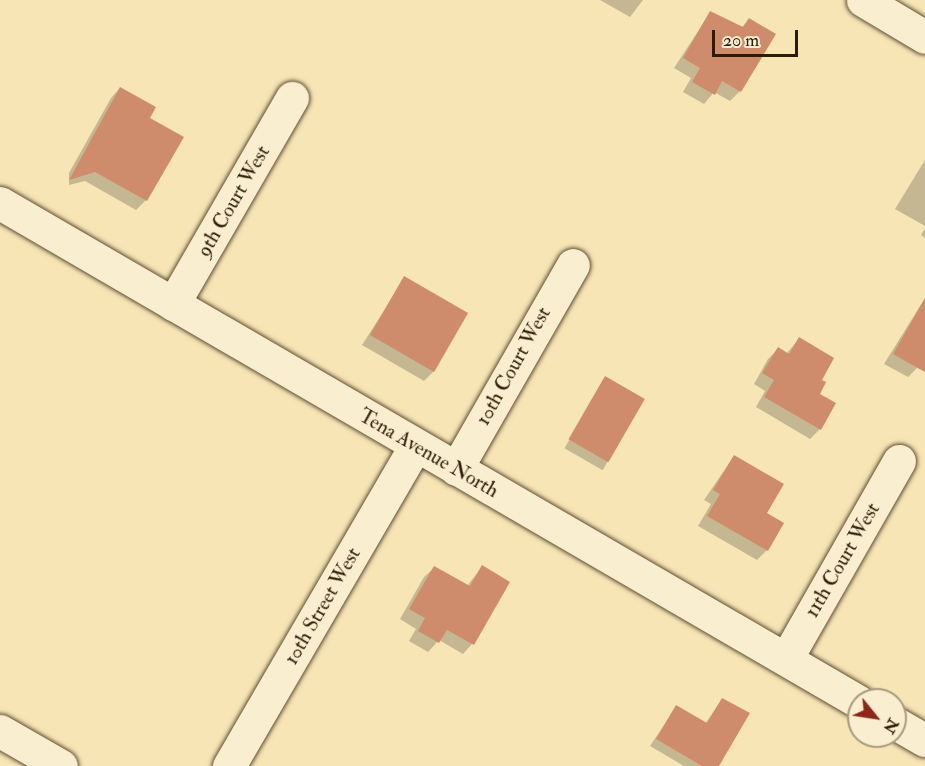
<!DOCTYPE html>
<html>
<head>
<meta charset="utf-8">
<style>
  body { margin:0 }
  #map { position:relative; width:925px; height:766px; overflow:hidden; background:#f7e5b6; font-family:"IM FELL Double Pica",serif }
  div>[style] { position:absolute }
  .shadow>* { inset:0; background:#0003; transform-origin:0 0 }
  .building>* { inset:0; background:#cf8c6d; transform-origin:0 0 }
  .roads { filter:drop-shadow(0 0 2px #604e34) drop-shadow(0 0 2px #604e34) }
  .minor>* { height:33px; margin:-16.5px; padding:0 16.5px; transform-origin:16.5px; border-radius:16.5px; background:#faeed0 }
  span { translate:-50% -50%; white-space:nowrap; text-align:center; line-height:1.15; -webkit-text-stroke:4.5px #faeed0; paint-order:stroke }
  .street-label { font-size:20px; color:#2d1c09 }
  .north { position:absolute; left:847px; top:688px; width:60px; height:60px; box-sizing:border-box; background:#faeed0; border:2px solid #a89a80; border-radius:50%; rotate:120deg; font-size:16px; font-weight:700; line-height:24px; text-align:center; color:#2d1c09 }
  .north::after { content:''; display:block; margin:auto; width:21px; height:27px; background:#8f2418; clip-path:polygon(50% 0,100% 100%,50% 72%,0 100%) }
  .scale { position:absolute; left:712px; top:30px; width:86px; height:27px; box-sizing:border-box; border:3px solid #2d1c09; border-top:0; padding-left:8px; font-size:18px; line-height:21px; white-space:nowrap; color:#2d1c09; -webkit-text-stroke:4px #faeed0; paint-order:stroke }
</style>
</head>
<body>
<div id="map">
  <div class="shadow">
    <i style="clip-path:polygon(600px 0,643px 0,630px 17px)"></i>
    <i style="clip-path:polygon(710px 13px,741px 28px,749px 20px,740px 91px,730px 101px,714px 92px,704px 104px,683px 92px,691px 78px,674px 68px)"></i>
    <i style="clip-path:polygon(120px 88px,148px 118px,146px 200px,136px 210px,85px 181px,69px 185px,69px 173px,111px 98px)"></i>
    <i style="clip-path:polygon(925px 160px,925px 226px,895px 209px)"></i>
    <i style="clip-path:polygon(925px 228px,925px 238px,921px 235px)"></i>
    <i style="clip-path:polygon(405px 278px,434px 371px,424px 381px,362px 345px)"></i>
    <i style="clip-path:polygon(925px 298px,925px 370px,917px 368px,908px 377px,884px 364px)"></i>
    <i style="clip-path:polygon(799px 339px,820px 380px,820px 429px,810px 439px,756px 407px,765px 391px,754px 384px,768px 359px,778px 349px,786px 354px)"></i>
    <i style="left:605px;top:378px;width:44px;height:81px;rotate:30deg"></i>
    <i style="clip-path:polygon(734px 456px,767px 550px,757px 560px,698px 526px,711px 504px,704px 500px)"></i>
    <i style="clip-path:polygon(482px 567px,508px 582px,472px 644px,463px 654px,439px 640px,428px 652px,409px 641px,416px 629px,400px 619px,424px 577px,434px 568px,467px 586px)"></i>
    <i style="clip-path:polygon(722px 699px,718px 766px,684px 766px,650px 746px,676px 707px,705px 724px)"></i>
  </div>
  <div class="building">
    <i style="clip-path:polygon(710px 11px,743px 27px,749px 18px,776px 34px,741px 92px,722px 81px,715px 95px,692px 82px,700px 68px,683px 58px)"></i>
    <i style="clip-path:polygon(120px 87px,156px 107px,150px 118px,184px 137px,147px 201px,95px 172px,69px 180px)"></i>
    <i style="left:404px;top:276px;width:74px;height:68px;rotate:30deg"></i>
    <i style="clip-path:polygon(925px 298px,925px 372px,893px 354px)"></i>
    <i style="clip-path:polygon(799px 337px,834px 358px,822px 380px,826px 382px,820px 394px,836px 403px,821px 430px,764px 397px,774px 380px,762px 373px,778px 347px,789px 354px)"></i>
    <i style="left:605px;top:376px;width:46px;height:73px;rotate:30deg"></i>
    <i style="clip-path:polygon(734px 455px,784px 484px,767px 513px,784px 523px,768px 551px,707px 516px,720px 494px,713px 490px)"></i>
    <i style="clip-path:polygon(482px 565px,510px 582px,474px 645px,447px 630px,439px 643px,418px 631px,425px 618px,409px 609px,434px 566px,470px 586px)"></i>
    <i style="clip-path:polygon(722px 698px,750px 713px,719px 766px,702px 766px,656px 739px,676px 705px,707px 723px)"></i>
  </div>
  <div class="roads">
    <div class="minor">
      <i style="left:863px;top:0;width:72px;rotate:30.8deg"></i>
      <i style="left:0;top:203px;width:993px;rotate:30.15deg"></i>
      <i style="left:173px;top:304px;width:238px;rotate:-60deg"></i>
      <i style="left:456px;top:469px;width:235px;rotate:-60.2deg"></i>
      <i style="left:786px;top:659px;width:228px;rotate:-60.3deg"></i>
      <i style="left:895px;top:723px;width:34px;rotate:30deg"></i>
      <i style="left:0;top:731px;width:70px;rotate:29.8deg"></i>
      <i style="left:229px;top:766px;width:370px;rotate:-59.8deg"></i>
    </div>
  </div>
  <div class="street-label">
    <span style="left:233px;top:201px;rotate:-60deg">9th Court West</span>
    <span style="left:513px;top:366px;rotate:-61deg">10th Court West</span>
    <span style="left:429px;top:453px;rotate:30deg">Tena Avenue North</span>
    <span style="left:842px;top:560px;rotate:-60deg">11th Court West</span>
    <span style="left:322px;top:606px;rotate:-60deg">10th Street West</span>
  </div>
  <div class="north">N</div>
  <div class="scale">20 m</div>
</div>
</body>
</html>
